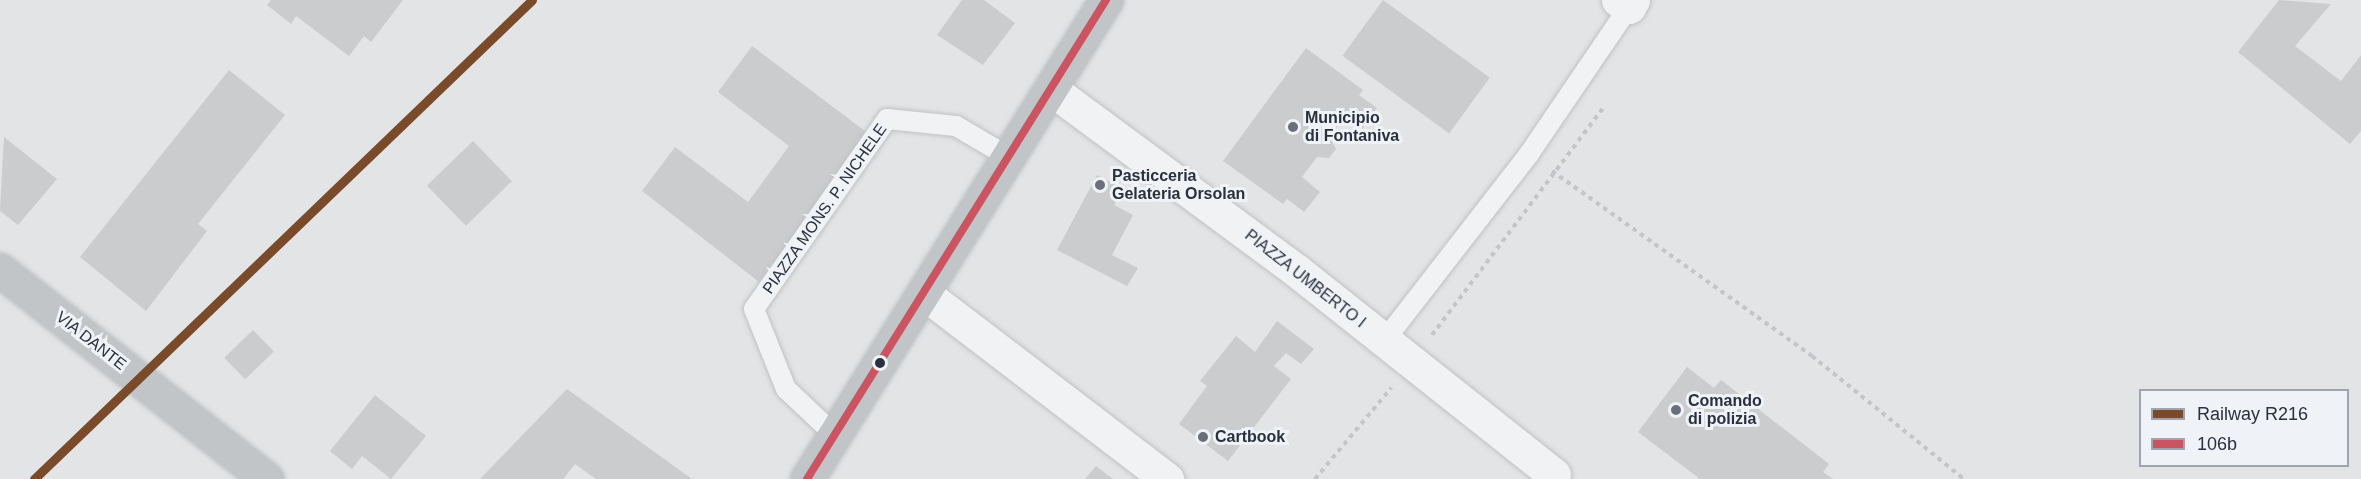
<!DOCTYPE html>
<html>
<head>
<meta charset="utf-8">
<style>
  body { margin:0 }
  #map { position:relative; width:2361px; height:479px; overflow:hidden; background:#e2e4e6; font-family:Helvetica,sans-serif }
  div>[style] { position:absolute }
  .building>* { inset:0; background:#caccce; transform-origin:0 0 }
  .path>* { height:4px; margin-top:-2px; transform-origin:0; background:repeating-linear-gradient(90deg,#c3c5c9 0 4.5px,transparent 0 9px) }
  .roads { filter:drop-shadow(0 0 2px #c0c2c4) drop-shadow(0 0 2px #c0c2c4) }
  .service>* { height:20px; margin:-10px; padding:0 10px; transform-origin:10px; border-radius:10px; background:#f0f2f3 }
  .minor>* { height:33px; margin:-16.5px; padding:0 16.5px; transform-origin:16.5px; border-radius:16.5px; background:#f0f2f3 }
  .secondary>* { height:33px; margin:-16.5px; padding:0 16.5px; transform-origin:16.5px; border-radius:16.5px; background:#c2c5c8 }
  .bus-1>* { height:8px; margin:-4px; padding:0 4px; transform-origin:4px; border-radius:4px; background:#ca5462 }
  .rail-1>* { height:9px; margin:-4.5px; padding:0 4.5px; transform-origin:4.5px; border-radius:4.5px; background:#7a4b2a }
  .dots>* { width:16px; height:16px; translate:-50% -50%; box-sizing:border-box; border:3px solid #eff2f6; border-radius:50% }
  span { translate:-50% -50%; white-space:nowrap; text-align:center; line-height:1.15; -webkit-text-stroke:6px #eff2f6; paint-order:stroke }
  .poi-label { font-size:16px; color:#29303e; font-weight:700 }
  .left { translate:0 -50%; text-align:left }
  .street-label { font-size:16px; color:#29303e }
  .legend { position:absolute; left:2139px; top:389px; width:210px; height:78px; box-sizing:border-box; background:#eff2f6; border:2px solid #a0a4ac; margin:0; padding:8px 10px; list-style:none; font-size:18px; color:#29303e }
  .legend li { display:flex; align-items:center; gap:12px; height:30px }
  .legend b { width:30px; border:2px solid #a0a4ac }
</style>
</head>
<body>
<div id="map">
  <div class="building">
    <i style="clip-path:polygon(271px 0,403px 0,371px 42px,364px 36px,349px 56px,296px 16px,291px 24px,267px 5px)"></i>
    <i style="clip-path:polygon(962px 0,984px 0,1015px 23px,983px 65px,937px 35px)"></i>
    <i style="left:1383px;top:0;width:132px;height:69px;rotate:36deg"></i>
    <i style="clip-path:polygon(2279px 0,2331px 4px,2295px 46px,2341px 81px,2361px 55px,2361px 131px,2350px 144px,2238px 52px)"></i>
    <i style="clip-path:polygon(752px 46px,869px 134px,759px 282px,642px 191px,675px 147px,748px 202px,789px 146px,718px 92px)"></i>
    <i style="clip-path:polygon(1306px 48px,1363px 90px,1359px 95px,1377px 108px,1362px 130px,1344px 117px,1329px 137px,1336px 149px,1329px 158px,1317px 157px,1302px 177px,1320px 192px,1304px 212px,1287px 199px,1283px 204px,1223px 161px)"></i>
    <i style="clip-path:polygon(229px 70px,285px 115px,198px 224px,207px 231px,146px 311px,80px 257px)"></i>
    <i style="clip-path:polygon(4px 137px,57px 179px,18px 225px,0 211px)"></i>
    <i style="left:473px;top:141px;width:56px;height:64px;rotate:46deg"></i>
    <i style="clip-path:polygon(1097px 175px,1123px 189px,1114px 205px,1133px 215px,1112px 255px,1138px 268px,1127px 286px,1057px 250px)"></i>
    <i style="clip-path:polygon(1277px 321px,1314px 349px,1301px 364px,1286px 353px,1274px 366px,1291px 379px,1228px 461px,1179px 424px,1207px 386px,1200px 381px,1236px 336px,1255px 352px)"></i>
    <i style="left:253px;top:330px;width:30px;height:40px;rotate:46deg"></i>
    <i style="clip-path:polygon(1687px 367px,1714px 388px,1721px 380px,1829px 464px,1823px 472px,1833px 479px,1700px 479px,1638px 432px)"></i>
    <i style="clip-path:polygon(567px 389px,692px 479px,596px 479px,575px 464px,563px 479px,480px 479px)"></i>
    <i style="clip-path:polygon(375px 395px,426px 436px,391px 479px,362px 456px,352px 469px,330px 451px)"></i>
    <i style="clip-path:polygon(1096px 466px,1113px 479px,1085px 479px)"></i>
  </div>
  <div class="path">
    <i style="left:1552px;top:171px;width:319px;rotate:35.4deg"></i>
    <i style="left:1812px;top:356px;width:196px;rotate:39deg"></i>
    <i style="left:1432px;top:335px;width:284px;rotate:-53deg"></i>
    <i style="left:1315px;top:479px;width:119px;rotate:-50.1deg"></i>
  </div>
  <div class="roads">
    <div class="service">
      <i style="left:1384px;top:341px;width:237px;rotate:-52.2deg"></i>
      <i style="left:1529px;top:154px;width:178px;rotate:-55.8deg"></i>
      <i style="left:835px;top:435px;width:67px;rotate:-136.8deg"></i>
      <i style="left:786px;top:389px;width:86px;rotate:-111.8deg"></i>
      <i style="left:754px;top:309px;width:232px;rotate:-55deg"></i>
      <i style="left:887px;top:119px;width:69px;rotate:5.8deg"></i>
      <i style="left:956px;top:126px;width:61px;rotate:30.3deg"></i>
    </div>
    <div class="minor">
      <i style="left:1618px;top:0;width:13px;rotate:32deg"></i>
      <i style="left:1629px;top:7px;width:8px;rotate:-60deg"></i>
      <i style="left:1051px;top:89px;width:306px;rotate:36.5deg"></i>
      <i style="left:1297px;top:271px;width:328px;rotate:38.4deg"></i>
      <i style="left:925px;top:294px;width:305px;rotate:37.4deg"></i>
    </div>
    <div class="secondary">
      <i style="left:0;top:270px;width:339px;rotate:38.1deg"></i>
      <i style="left:807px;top:479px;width:565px;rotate:-58.03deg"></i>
    </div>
  </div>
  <div class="bus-1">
    <i style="left:807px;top:479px;width:565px;rotate:-58.03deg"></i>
  </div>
  <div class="rail-1">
    <i style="left:34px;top:479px;width:691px;rotate:-43.89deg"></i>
  </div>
  <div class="dots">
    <i style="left:1293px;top:127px;background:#6a6f79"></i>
    <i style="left:1100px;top:185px;background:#6a6f79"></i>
    <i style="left:880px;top:363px;background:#29303e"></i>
    <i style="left:1676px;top:410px;background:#6a6f79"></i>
    <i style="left:1203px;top:437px;background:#6a6f79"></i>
  </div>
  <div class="poi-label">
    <span class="left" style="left:1305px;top:127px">Municipio<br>di Fontaniva</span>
    <span class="left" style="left:1112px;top:185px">Pasticceria<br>Gelateria Orsolan</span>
    <span class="left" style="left:1688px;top:410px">Comando<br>di polizia</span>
    <span class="left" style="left:1215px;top:437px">Cartbook</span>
  </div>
  <div class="street-label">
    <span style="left:825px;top:209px;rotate:-55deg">PIAZZA MONS. P. NICHELE</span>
    <span style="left:1305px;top:279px;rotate:38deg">PIAZZA UMBERTO I</span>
    <span style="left:91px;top:341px;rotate:38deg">VIA DANTE</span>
  </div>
  <ul class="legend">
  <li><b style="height:8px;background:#7a4b2a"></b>Railway R216</li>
  <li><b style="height:8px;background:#ca5462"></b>106b</li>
  </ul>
</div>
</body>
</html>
